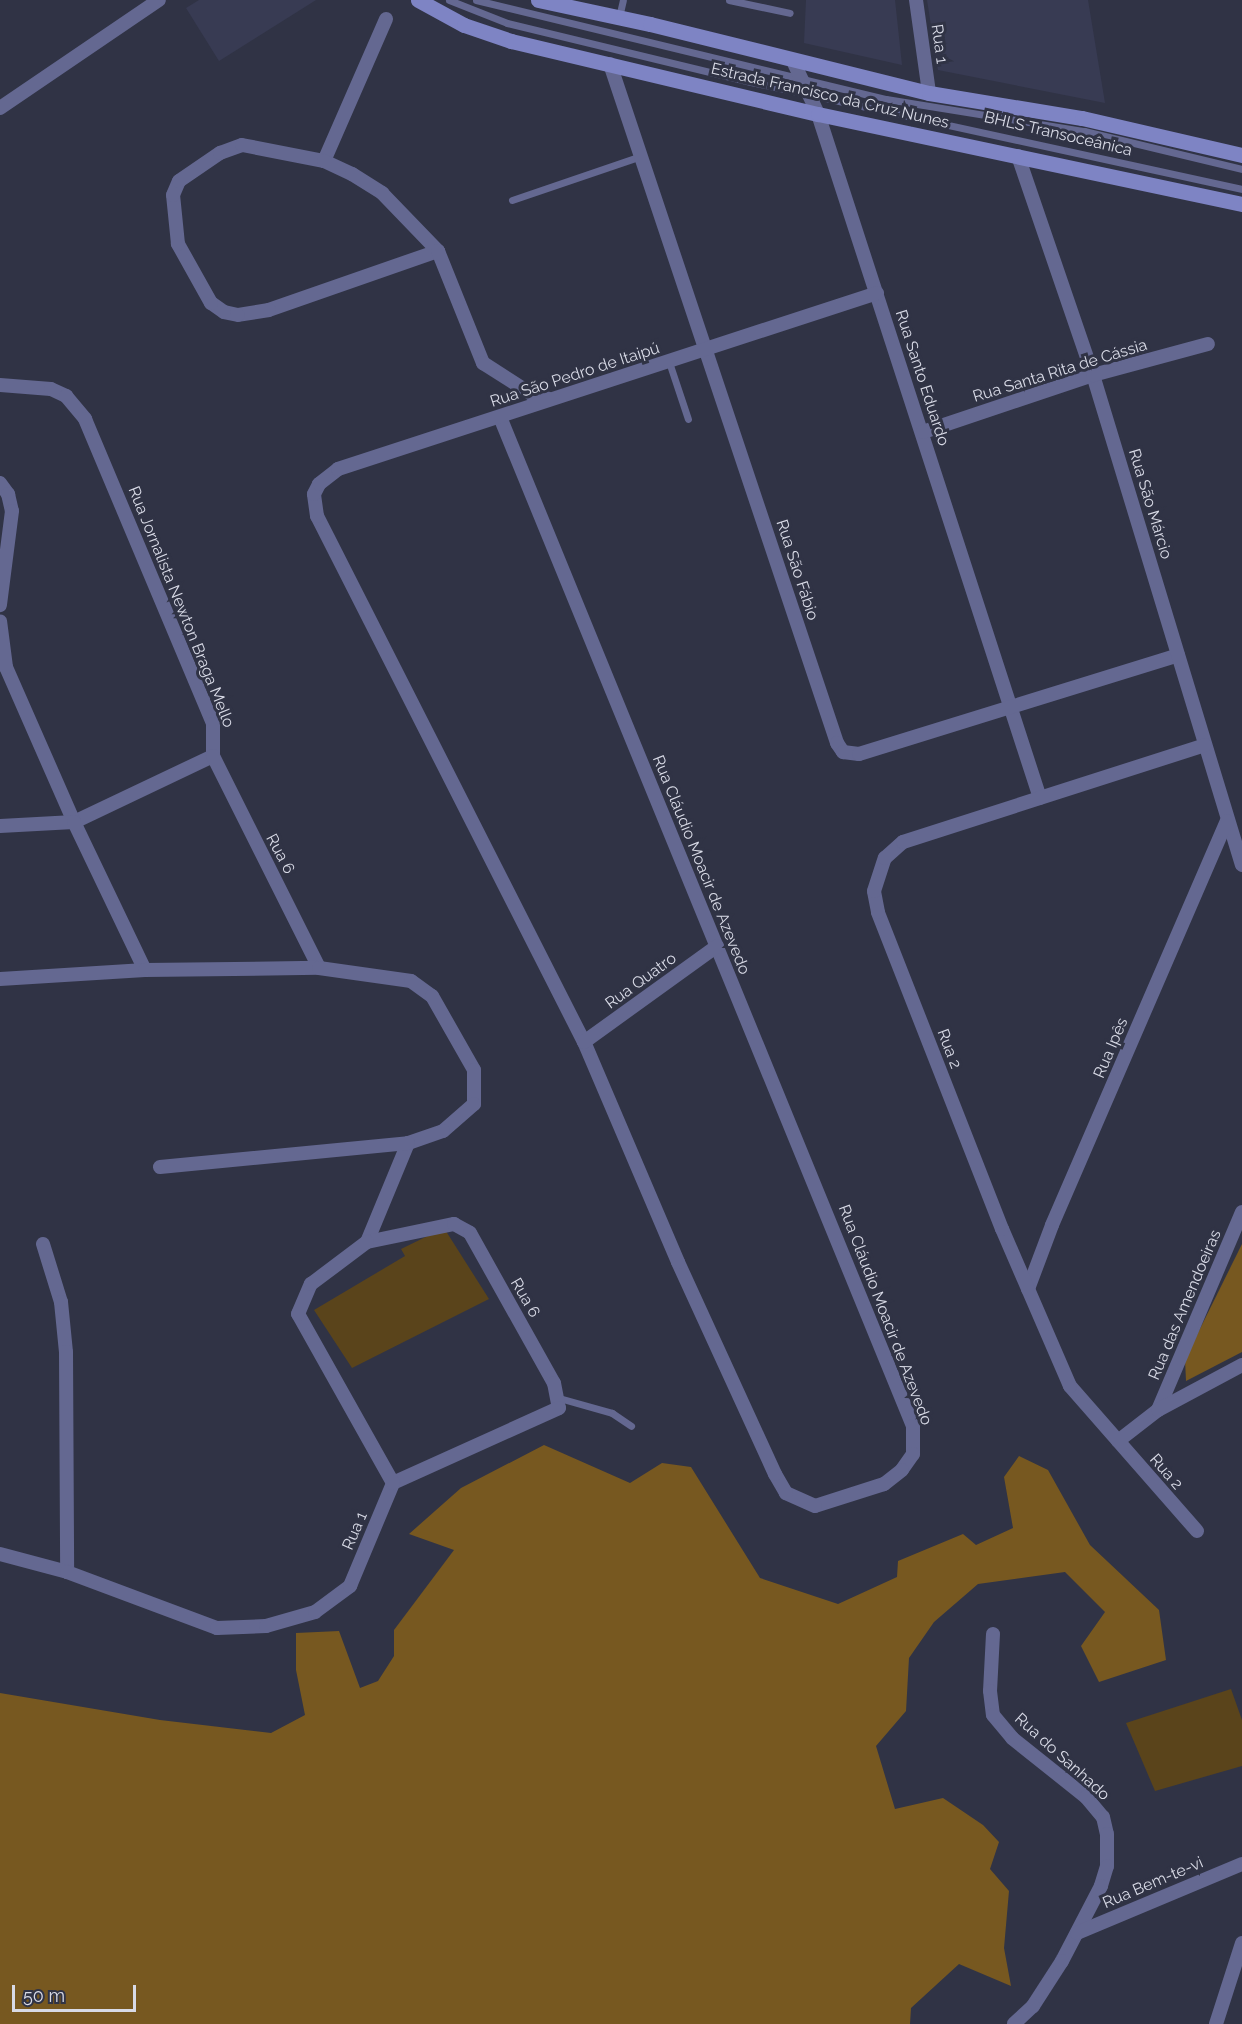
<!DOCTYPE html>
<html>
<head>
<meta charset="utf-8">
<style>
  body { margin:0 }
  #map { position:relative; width:1242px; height:2024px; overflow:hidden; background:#303345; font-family:Raleway,sans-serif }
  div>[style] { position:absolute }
  .built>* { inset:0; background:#383b53 }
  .green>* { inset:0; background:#5a441b }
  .forest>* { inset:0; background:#775820 }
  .service>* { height:7px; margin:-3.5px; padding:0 3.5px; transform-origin:3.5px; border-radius:3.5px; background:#646891 }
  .minor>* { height:14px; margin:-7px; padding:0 7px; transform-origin:7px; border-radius:7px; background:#646891 }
  .secondary>* { height:15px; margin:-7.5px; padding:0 7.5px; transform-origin:7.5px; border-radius:7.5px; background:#7e84c4 }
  span { translate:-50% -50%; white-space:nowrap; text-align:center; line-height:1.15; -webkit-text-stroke:6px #303345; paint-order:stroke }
  .street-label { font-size:16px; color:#d8dae6 }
  .scale { position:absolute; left:12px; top:1985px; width:124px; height:27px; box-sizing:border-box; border:3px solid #d8dae6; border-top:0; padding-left:8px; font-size:18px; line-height:21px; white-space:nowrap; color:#d8dae6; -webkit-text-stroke:4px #303345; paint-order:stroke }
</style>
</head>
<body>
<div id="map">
  <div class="built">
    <i style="clip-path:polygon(199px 0,316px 0,219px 61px,186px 8px)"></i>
    <i style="clip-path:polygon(806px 0,895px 0,902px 65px,804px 43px)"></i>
    <i style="clip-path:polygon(927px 0,1088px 0,1105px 103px,938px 70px)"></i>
  </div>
  <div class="green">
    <i style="clip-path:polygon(444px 1228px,489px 1299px,352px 1368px,314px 1310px,405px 1256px,401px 1249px)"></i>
    <i style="clip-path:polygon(1231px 1689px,1242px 1720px,1242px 1766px,1155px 1791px,1126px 1723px)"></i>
  </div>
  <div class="forest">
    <i style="clip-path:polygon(1242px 1244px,1242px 1352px,1186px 1381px,1185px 1359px)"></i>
    <i style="clip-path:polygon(544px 1445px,630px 1483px,662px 1463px,691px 1467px,760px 1578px,838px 1604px,897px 1577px,898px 1561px,963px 1534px,976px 1545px,1013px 1528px,1004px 1477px,1019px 1456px,1048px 1470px,1090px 1545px,1159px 1610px,1166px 1660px,1099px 1682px,1081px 1646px,1105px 1612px,1065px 1572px,978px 1584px,934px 1622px,909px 1658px,906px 1711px,876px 1746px,895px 1809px,943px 1798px,983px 1825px,999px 1842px,990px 1869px,1009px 1891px,1004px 1948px,1011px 1986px,959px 1964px,911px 2008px,910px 2024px,0 2024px,0 1693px,160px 1720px,271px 1733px,305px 1715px,296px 1670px,296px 1633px,339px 1631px,360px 1688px,378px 1681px,394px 1656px,394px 1630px,454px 1550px,409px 1534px,461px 1488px)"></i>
  </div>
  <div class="service">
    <i style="left:449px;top:0;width:62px;rotate:21.6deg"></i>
    <i style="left:507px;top:23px;width:251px;rotate:13.6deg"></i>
    <i style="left:751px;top:82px;width:503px;rotate:12.29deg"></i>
    <i style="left:476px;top:0;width:422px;rotate:13.6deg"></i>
    <i style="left:886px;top:99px;width:201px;rotate:9.2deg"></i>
    <i style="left:1084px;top:131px;width:163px;rotate:13.5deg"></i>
    <i style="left:729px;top:0;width:62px;rotate:12deg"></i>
    <i style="left:619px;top:17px;width:17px;rotate:-77deg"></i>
    <i style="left:512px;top:200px;width:136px;rotate:-18.8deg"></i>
    <i style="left:669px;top:362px;width:60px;rotate:71.6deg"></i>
    <i style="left:559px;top:1398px;width:55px;rotate:15.8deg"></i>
    <i style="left:612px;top:1413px;width:23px;rotate:34deg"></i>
  </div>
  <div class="minor">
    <i style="left:916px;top:0;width:94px;rotate:82deg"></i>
    <i style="left:793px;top:61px;width:59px;rotate:64.7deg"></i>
    <i style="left:818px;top:114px;width:719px;rotate:72.02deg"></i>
    <i style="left:610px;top:64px;width:716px;rotate:71.51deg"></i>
    <i style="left:837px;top:743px;width:11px;rotate:56deg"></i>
    <i style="left:843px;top:752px;width:16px;rotate:7deg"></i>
    <i style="left:859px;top:754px;width:334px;rotate:-17.2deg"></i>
    <i style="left:0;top:108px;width:192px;rotate:-34.2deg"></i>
    <i style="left:1018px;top:156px;width:231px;rotate:71.1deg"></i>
    <i style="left:1093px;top:375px;width:512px;rotate:73.09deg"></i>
    <i style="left:324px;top:161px;width:155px;rotate:-66.4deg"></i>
    <i style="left:438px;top:251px;width:179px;rotate:160.8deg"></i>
    <i style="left:269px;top:310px;width:31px;rotate:171deg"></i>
    <i style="left:238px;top:315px;width:14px;rotate:-168deg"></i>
    <i style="left:224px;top:312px;width:16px;rotate:-145deg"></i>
    <i style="left:211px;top:303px;width:68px;rotate:-119.2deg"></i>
    <i style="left:178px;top:244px;width:49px;rotate:-95.8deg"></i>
    <i style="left:173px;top:195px;width:15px;rotate:-67deg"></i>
    <i style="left:179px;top:181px;width:50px;rotate:-34.3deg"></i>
    <i style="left:220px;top:153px;width:23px;rotate:-20deg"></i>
    <i style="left:242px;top:145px;width:84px;rotate:11deg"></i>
    <i style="left:324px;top:161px;width:31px;rotate:25deg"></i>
    <i style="left:352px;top:174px;width:36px;rotate:32deg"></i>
    <i style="left:382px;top:193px;width:81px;rotate:46deg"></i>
    <i style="left:438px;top:251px;width:121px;rotate:68.1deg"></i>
    <i style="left:483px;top:363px;width:59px;rotate:32.6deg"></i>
    <i style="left:533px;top:395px;width:16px;rotate:14deg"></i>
    <i style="left:0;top:385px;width:51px;rotate:4.5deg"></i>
    <i style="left:51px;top:389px;width:17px;rotate:25deg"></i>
    <i style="left:66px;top:396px;width:30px;rotate:50deg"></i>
    <i style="left:85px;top:419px;width:331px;rotate:67.2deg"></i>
    <i style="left:213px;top:724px;width:32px;rotate:90deg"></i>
    <i style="left:213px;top:756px;width:154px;rotate:154.6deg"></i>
    <i style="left:74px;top:822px;width:169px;rotate:-113.7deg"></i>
    <i style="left:6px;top:667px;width:46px;rotate:-97.4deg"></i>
    <i style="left:500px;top:417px;width:1090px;rotate:67.74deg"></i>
    <i style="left:913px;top:1426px;width:28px;rotate:90deg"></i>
    <i style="left:913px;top:1454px;width:19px;rotate:125deg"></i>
    <i style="left:902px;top:1470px;width:23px;rotate:142deg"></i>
    <i style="left:884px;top:1484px;width:72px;rotate:162.3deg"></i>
    <i style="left:815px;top:1506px;width:32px;rotate:-156deg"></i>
    <i style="left:786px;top:1493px;width:22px;rotate:-120deg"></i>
    <i style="left:775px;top:1474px;width:233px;rotate:-114.6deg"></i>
    <i style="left:678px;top:1262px;width:239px;rotate:-113.1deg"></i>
    <i style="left:584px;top:1042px;width:590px;rotate:-116.91deg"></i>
    <i style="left:317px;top:516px;width:22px;rotate:-98deg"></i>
    <i style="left:314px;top:494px;width:11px;rotate:-63deg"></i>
    <i style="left:319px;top:484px;width:24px;rotate:-38deg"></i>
    <i style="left:338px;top:469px;width:567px;rotate:-18.08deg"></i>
    <i style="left:923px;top:432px;width:179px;rotate:-18.5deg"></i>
    <i style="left:1093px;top:375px;width:119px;rotate:-15.1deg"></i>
    <i style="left:0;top:483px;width:14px;rotate:54deg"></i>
    <i style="left:8px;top:494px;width:17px;rotate:77deg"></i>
    <i style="left:12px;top:511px;width:95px;rotate:97.3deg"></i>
    <i style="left:213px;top:756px;width:237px;rotate:63.4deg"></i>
    <i style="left:0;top:826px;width:74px;rotate:-3.1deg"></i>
    <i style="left:74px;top:822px;width:164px;rotate:64.4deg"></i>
    <i style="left:0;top:979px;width:145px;rotate:-3.6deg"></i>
    <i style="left:145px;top:970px;width:174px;rotate:-0.7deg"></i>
    <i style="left:319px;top:968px;width:93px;rotate:8deg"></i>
    <i style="left:411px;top:981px;width:26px;rotate:36deg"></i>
    <i style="left:432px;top:996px;width:85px;rotate:60.4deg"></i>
    <i style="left:474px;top:1070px;width:34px;rotate:90deg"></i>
    <i style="left:474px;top:1104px;width:41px;rotate:138.9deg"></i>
    <i style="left:443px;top:1131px;width:37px;rotate:161deg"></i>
    <i style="left:408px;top:1143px;width:107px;rotate:112.5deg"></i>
    <i style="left:367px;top:1242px;width:89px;rotate:-11.7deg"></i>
    <i style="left:454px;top:1224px;width:18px;rotate:29deg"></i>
    <i style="left:470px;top:1233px;width:172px;rotate:60.8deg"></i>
    <i style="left:554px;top:1383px;width:25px;rotate:79deg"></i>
    <i style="left:559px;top:1408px;width:182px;rotate:155.7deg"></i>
    <i style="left:584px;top:1042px;width:164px;rotate:-35.8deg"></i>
    <i style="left:160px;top:1167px;width:249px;rotate:-5.5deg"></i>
    <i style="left:43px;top:1244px;width:61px;rotate:72.8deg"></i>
    <i style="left:61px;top:1302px;width:50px;rotate:84.3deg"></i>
    <i style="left:66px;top:1352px;width:220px;rotate:89.7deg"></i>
    <i style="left:1028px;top:1289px;width:68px;rotate:-69.4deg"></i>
    <i style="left:1052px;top:1225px;width:440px;rotate:-66.6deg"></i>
    <i style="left:1158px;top:1410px;width:215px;rotate:-67deg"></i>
    <i style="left:1118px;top:1441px;width:51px;rotate:-37.8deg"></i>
    <i style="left:1158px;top:1410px;width:95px;rotate:-28.2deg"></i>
    <i style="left:1197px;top:1531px;width:193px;rotate:-131.2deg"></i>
    <i style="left:1070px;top:1386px;width:171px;rotate:-113.4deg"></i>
    <i style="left:1002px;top:1229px;width:340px;rotate:-111.4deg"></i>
    <i style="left:878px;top:912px;width:21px;rotate:-101deg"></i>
    <i style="left:874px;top:891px;width:35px;rotate:-72deg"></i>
    <i style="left:885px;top:858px;width:24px;rotate:-42deg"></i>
    <i style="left:903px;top:842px;width:317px;rotate:-17.8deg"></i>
    <i style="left:0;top:1554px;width:69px;rotate:15deg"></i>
    <i style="left:67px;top:1572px;width:160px;rotate:20.5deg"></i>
    <i style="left:217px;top:1628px;width:49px;rotate:-2.3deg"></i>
    <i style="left:266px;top:1626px;width:51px;rotate:-15.9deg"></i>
    <i style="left:315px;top:1612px;width:44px;rotate:-36.6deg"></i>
    <i style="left:350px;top:1586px;width:112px;rotate:-67.3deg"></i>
    <i style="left:393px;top:1483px;width:194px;rotate:-119.3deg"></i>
    <i style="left:298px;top:1314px;width:33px;rotate:-67deg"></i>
    <i style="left:311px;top:1284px;width:70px;rotate:-36.9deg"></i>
    <i style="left:993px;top:1634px;width:57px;rotate:93deg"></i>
    <i style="left:990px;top:1691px;width:24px;rotate:83deg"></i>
    <i style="left:993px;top:1715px;width:30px;rotate:50deg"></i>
    <i style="left:1012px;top:1738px;width:95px;rotate:38.6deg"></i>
    <i style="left:1086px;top:1797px;width:26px;rotate:50deg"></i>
    <i style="left:1103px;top:1817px;width:17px;rotate:77deg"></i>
    <i style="left:1107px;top:1834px;width:32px;rotate:90deg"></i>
    <i style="left:1107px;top:1866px;width:21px;rotate:107deg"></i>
    <i style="left:1101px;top:1886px;width:85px;rotate:117.5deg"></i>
    <i style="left:1062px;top:1961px;width:54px;rotate:122.8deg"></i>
    <i style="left:1033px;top:2006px;width:26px;rotate:137deg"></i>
    <i style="left:1077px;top:1933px;width:179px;rotate:-22.7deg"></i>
    <i style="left:1216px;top:2024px;width:85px;rotate:-72.2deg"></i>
  </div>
  <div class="secondary">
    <i style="left:418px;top:0;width:52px;rotate:28.5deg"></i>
    <i style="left:464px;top:25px;width:50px;rotate:18.8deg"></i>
    <i style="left:511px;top:41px;width:316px;rotate:13.4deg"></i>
    <i style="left:818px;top:114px;width:433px;rotate:12deg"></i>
    <i style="left:538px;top:0;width:115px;rotate:12.1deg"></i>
    <i style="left:650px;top:24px;width:287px;rotate:13.9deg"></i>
    <i style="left:929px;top:93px;width:155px;rotate:9.3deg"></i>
    <i style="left:1082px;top:118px;width:164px;rotate:13deg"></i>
  </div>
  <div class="street-label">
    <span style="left:939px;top:44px;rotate:82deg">Rua 1</span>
    <span style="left:830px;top:96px;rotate:13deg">Estrada Francisco da Cruz Nunes</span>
    <span style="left:1058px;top:134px;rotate:13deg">BHLS Transoceânica</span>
    <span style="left:1060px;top:371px;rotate:-17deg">Rua Santa Rita de Cássia</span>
    <span style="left:575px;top:375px;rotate:-18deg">Rua São Pedro de Itaipú</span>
    <span style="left:922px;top:378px;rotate:72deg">Rua Santo Eduardo</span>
    <span style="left:1150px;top:504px;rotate:73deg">Rua São Márcio</span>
    <span style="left:797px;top:570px;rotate:72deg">Rua São Fábio</span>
    <span style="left:181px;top:607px;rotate:68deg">Rua Jornalista Newton Braga Mello</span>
    <span style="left:280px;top:854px;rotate:62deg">Rua 6</span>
    <span style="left:701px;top:865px;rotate:68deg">Rua Cláudio Moacir de Azevedo</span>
    <span style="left:641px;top:981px;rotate:-36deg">Rua Quatro</span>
    <span style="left:1111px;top:1048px;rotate:-67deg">Rua Ipês</span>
    <span style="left:949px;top:1049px;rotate:69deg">Rua 2</span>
    <span style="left:525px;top:1298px;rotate:60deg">Rua 6</span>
    <span style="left:1185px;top:1305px;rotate:-67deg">Rua das Amendoeiras</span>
    <span style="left:885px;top:1315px;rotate:69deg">Rua Cláudio Moacir de Azevedo</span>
    <span style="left:1166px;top:1472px;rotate:49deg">Rua 2</span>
    <span style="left:355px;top:1531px;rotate:-67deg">Rua 1</span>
    <span style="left:1062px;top:1757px;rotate:42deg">Rua do Sanhado</span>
    <span style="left:1153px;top:1883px;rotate:-23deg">Rua Bem-te-vi</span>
  </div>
  <div class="scale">50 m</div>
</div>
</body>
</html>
